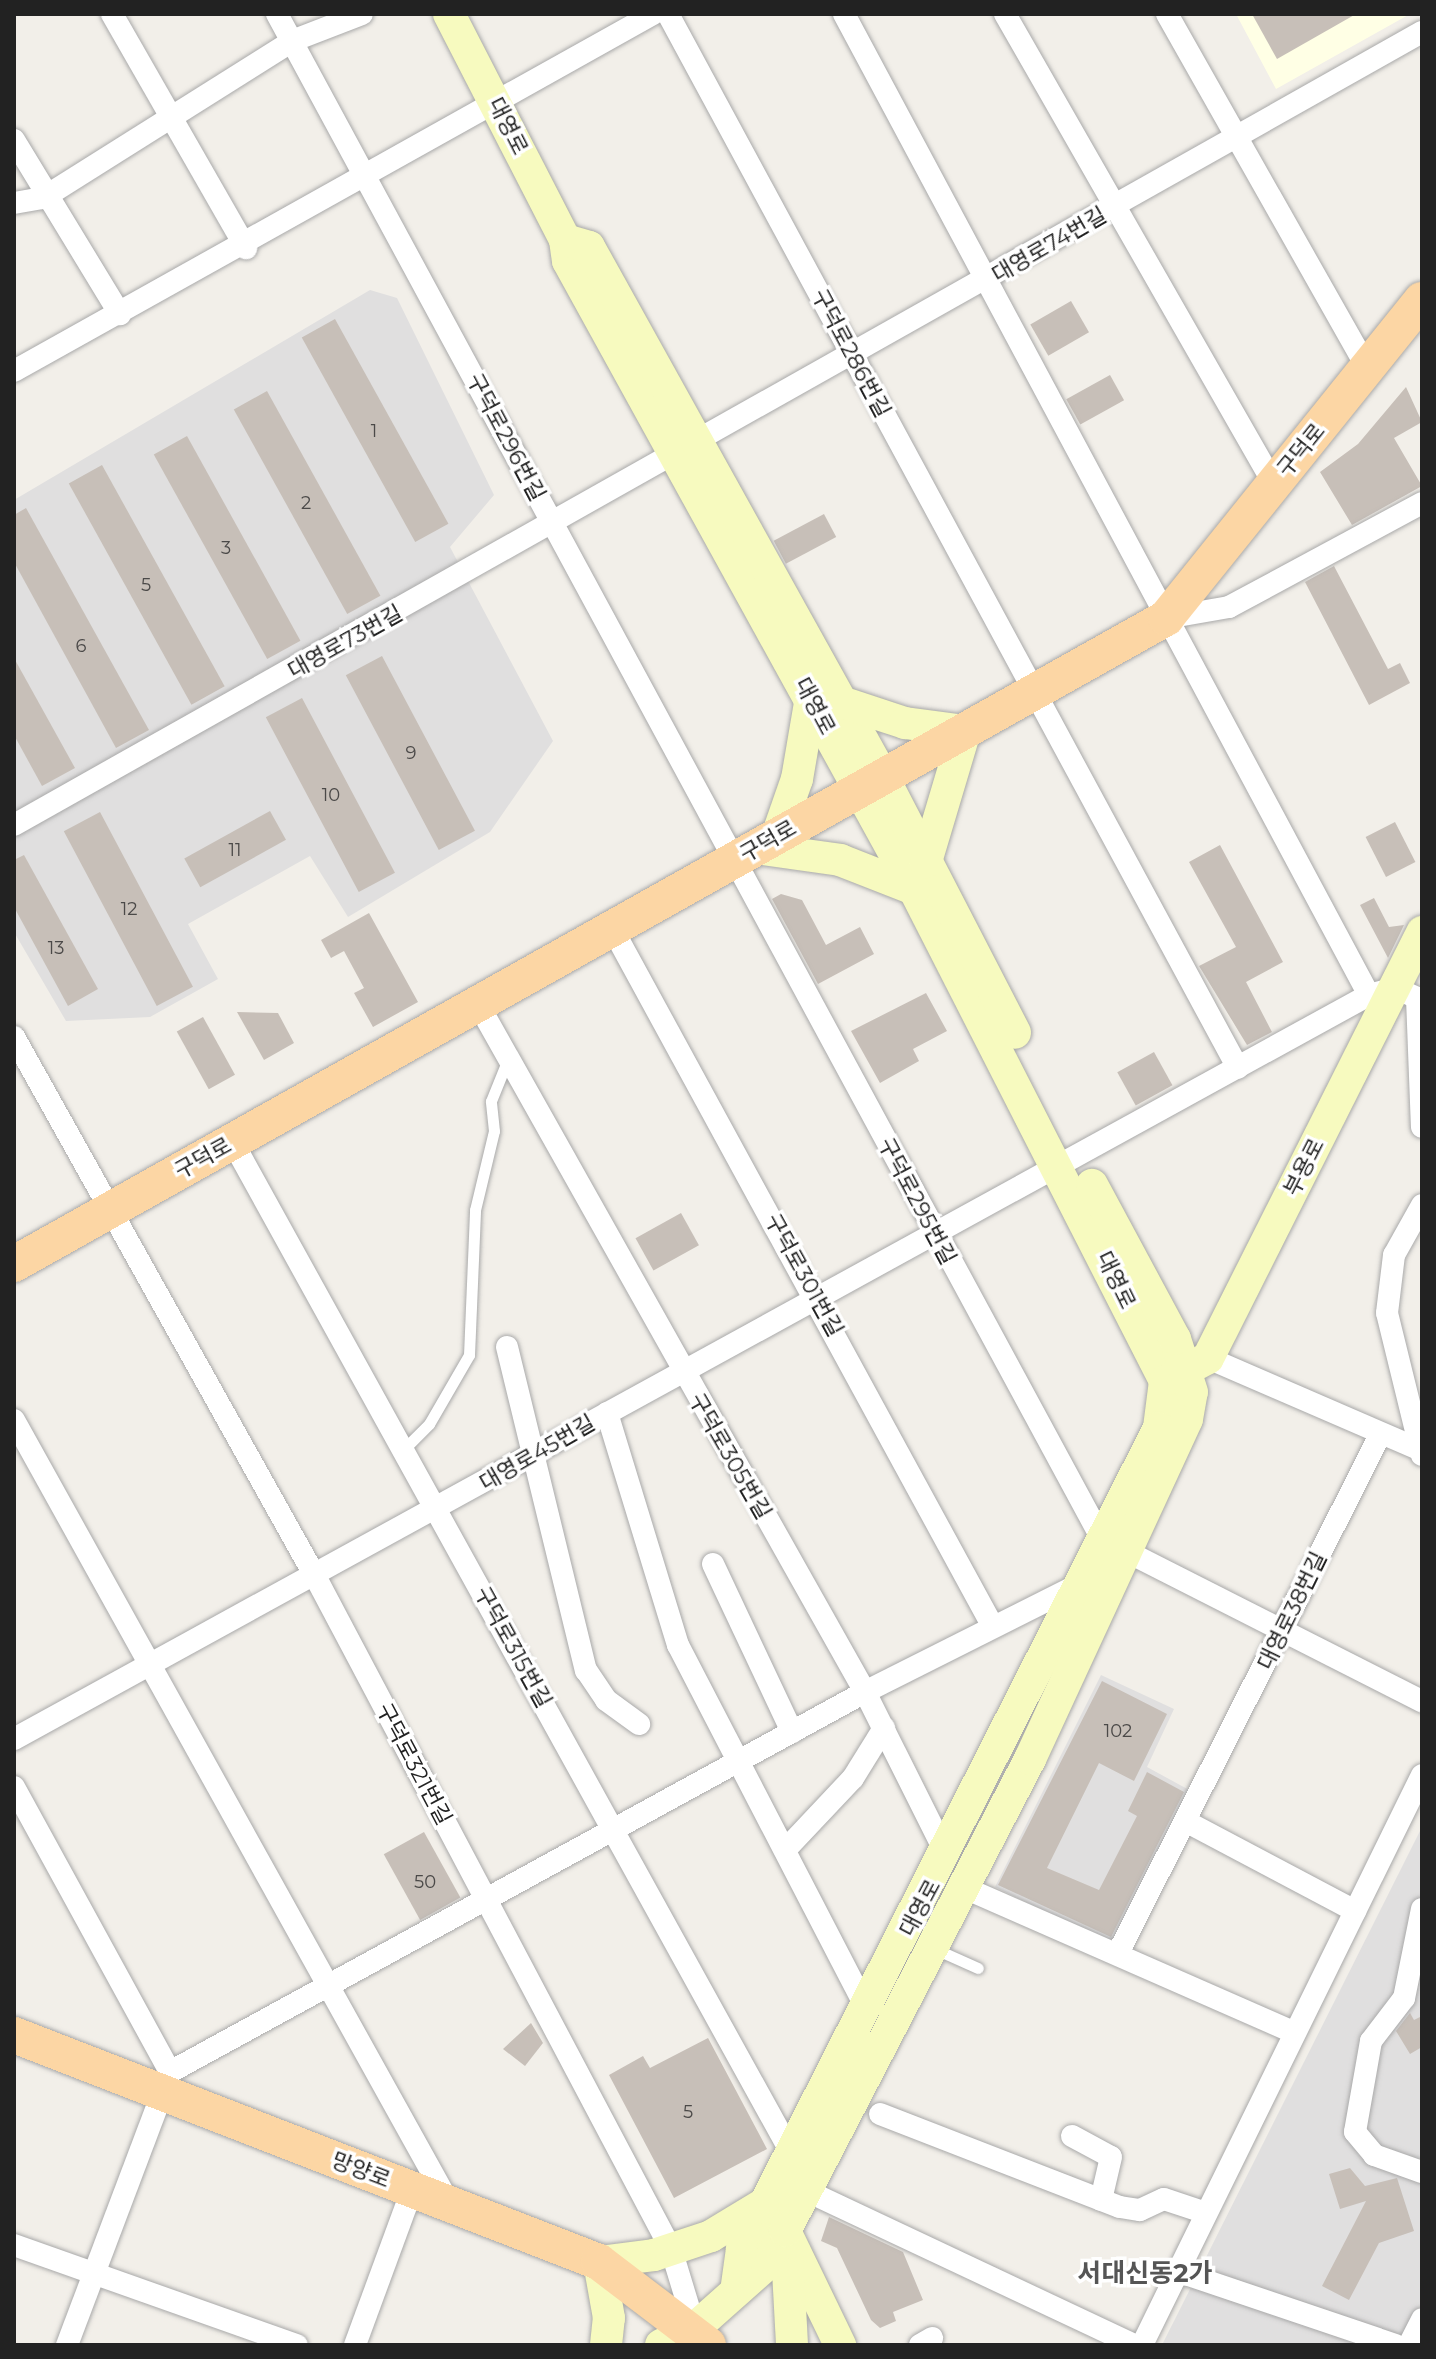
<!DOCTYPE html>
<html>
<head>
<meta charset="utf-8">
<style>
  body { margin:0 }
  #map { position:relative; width:1436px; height:2359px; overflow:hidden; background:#f2efe9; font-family:Montserrat,"Noto Sans KR",sans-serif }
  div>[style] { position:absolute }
  .residential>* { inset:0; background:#e0dfdf }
  .education>* { inset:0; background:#ffffe5 }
  .building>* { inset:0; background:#c7bfb8; transform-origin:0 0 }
  .roads { filter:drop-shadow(0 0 2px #a9a9a9) drop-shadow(0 0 2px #a9a9a9) }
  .lane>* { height:11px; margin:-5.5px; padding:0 5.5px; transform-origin:5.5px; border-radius:5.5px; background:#fff }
  .street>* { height:22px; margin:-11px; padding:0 11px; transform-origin:11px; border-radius:11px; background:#fff }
  .secondary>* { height:32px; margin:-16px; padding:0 16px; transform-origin:16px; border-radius:16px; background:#f7fabf }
  .primary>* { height:36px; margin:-18px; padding:0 18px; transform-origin:18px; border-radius:18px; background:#fcd6a4 }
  span { translate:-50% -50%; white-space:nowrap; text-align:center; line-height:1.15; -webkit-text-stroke:7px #fff; paint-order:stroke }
  .number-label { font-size:18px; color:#4b4948 }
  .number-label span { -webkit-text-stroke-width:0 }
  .street-label { font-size:22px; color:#222 }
  .quarter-label { font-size:26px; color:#555; font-weight:700 }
  .frame { position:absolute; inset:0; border:16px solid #222; pointer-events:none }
</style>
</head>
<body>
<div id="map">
  <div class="residential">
    <i style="clip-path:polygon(370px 290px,397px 298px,494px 495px,450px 547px,553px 741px,490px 832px,348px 917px,310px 856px,188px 924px,218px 979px,150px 1017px,66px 1021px,14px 932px,14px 500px)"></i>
    <i style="clip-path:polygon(1101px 1675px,1174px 1709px,1147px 1767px,1191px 1791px,1113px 1945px,995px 1887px)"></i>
    <i style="clip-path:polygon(1422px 1827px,1422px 2345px,1162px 2345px)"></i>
  </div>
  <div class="education">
    <i style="clip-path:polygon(1236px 14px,1410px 14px,1276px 89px)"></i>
  </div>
  <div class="building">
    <i style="clip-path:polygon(1252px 14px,1356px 14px,1277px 59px)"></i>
    <i style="left:1071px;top:301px;width:36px;height:47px;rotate:60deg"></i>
    <i style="left:335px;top:319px;width:234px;height:38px;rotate:61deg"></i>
    <i style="left:1110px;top:375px;width:29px;height:50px;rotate:61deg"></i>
    <i style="clip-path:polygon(1406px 387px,1422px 422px,1394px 438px,1422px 486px,1352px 525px,1320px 472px,1358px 444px)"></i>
    <i style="left:267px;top:391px;width:234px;height:38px;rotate:61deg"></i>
    <i style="left:187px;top:436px;width:234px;height:38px;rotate:61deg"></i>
    <i style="left:102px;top:465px;width:253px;height:38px;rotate:61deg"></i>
    <i style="clip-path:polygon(26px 508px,149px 730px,116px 748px,14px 562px,14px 515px)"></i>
    <i style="left:824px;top:514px;width:26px;height:57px;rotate:62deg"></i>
    <i style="clip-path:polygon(1334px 566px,1388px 669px,1400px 663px,1410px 683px,1369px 705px,1305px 582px)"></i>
    <i style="left:382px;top:656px;width:198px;height:41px;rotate:62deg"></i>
    <i style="clip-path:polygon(14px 658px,75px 768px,42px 786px,14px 735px)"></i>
    <i style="left:302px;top:698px;width:198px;height:41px;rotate:62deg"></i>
    <i style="left:270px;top:811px;width:33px;height:98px;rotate:61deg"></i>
    <i style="left:100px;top:812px;width:198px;height:41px;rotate:62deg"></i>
    <i style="left:1395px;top:822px;width:45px;height:33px;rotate:63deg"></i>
    <i style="clip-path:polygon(1220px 845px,1283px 962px,1246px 982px,1272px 1032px,1247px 1045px,1199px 966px,1236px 947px,1189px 862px)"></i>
    <i style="clip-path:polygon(24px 855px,98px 989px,68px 1006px,14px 907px,14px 860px)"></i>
    <i style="clip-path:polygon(781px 894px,802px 900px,826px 945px,860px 927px,874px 954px,818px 984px,772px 899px)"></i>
    <i style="clip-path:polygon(1374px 898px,1389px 927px,1404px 925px,1388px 958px,1360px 905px)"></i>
    <i style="clip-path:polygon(369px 913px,418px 1002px,373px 1027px,354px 993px,364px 988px,344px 951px,331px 958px,321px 940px)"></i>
    <i style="clip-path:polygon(926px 993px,947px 1031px,913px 1049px,919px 1061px,880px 1083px,851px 1031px)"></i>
    <i style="clip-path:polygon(237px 1012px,278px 1013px,294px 1043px,264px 1060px)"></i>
    <i style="left:203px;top:1017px;width:66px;height:30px;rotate:61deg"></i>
    <i style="left:1154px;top:1052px;width:38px;height:42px;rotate:61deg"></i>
    <i style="left:681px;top:1213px;width:37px;height:52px;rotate:61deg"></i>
    <i style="clip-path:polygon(1102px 1681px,1167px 1714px,1134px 1781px,1099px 1763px,1047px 1868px,1099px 1890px,1137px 1816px,1128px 1811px,1147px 1772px,1184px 1792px,1111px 1937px,998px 1885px)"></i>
    <i style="left:424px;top:1832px;width:75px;height:46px;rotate:61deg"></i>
    <i style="clip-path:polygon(1410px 2013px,1414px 2020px,1422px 2016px,1422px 2047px,1410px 2054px,1396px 2031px)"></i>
    <i style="clip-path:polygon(531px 2023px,543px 2043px,525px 2066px,503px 2049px)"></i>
    <i style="clip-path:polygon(708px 2038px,767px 2149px,674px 2198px,609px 2075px,643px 2056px,650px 2068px)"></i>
    <i style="clip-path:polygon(1350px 2168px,1365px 2186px,1397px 2178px,1414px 2231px,1379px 2243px,1349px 2300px,1322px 2286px,1366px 2201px,1340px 2209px,1329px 2174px)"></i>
    <i style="clip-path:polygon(829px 2217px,903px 2252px,923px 2300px,893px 2312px,896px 2321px,880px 2328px,871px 2320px,837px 2248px,821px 2241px)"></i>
  </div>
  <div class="roads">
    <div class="lane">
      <i style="left:403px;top:1450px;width:37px;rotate:-45deg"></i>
      <i style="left:429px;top:1424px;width:80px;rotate:-59.9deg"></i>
      <i style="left:469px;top:1355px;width:145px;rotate:-87.6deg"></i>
      <i style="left:475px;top:1210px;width:81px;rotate:-76.5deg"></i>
      <i style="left:494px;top:1131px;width:30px;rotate:-96deg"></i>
      <i style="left:491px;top:1101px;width:45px;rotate:-68deg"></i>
      <i style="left:933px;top:1948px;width:49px;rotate:24deg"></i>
    </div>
    <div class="street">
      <i style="left:112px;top:14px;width:270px;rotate:60.2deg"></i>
      <i style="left:277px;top:14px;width:1734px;rotate:61.59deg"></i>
      <i style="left:1102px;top:1539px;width:359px;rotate:26.9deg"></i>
      <i style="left:668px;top:14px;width:1198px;rotate:61.6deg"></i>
      <i style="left:844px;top:14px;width:1113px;rotate:61.85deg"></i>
      <i style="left:1005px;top:14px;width:542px;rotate:60.22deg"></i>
      <i style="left:1167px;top:14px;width:407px;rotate:60.5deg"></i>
      <i style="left:14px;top:140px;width:204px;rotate:58.7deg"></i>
      <i style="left:14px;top:203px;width:29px;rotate:-10deg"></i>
      <i style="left:43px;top:198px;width:294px;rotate:-32.2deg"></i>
      <i style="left:292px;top:41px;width:75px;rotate:-21.1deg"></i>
      <i style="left:14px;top:371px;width:732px;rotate:-29.19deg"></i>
      <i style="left:1166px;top:618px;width:64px;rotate:-9.9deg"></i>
      <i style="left:1229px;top:607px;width:219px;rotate:-28.3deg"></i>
      <i style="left:14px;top:825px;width:1616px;rotate:-29.39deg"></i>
      <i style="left:612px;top:928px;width:794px;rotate:61.4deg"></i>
      <i style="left:478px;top:1004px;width:789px;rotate:60.64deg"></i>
      <i style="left:865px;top:1692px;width:183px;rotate:63.4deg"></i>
      <i style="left:14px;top:1037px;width:620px;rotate:60.83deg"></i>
      <i style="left:316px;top:1578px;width:759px;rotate:62.12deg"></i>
      <i style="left:671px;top:2249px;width:83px;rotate:73.1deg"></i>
      <i style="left:232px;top:1141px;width:1157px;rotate:61.07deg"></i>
      <i style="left:1422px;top:1205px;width:57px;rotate:119.2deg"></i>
      <i style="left:1394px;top:1255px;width:58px;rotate:96.9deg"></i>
      <i style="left:1387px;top:1313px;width:146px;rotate:76.2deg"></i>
      <i style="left:507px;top:1347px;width:333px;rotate:76.3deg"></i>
      <i style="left:586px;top:1670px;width:36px;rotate:56deg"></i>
      <i style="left:606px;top:1700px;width:41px;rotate:36deg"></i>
      <i style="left:1208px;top:1358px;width:232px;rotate:23.4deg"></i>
      <i style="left:607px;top:1413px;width:243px;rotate:73deg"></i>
      <i style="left:678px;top:1645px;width:410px;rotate:62.6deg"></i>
      <i style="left:14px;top:1420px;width:898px;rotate:60.95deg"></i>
      <i style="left:713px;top:1564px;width:186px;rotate:64.8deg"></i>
      <i style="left:14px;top:1739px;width:1546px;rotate:-28.77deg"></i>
      <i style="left:1369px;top:995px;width:27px;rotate:-15deg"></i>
      <i style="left:1395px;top:988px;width:24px;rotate:24deg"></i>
      <i style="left:1417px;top:998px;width:129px;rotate:87.8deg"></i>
      <i style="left:14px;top:1787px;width:325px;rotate:61.3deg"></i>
      <i style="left:1189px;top:1823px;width:188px;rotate:27.9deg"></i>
      <i style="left:787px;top:1848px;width:96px;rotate:-46.7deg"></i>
      <i style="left:853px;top:1778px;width:59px;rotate:-58.2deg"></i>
      <i style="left:965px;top:1888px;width:360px;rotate:23.7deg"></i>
      <i style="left:1422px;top:1909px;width:91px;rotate:101.4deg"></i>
      <i style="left:1404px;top:1998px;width:54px;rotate:127.5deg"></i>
      <i style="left:1371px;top:2041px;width:92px;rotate:100deg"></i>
      <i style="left:1355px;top:2132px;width:30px;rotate:50deg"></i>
      <i style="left:1374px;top:2155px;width:51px;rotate:19.5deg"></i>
      <i style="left:1118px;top:1953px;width:578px;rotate:-63.17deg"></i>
      <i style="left:880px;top:2114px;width:257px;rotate:21.2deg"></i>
      <i style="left:1120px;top:2207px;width:20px;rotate:9deg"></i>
      <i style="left:1140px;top:2210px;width:26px;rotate:-25deg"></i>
      <i style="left:1164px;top:2199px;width:44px;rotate:18.4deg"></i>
      <i style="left:1072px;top:2136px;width:44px;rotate:28.3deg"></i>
      <i style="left:1111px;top:2157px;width:44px;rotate:103.1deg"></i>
      <i style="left:807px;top:2191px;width:362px;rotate:25.2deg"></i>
      <i style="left:14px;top:2245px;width:300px;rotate:19.5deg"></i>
      <i style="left:1177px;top:2271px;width:231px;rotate:18.7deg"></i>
      <i style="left:67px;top:2345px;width:292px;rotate:-69.3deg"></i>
      <i style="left:170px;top:2072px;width:792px;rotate:-28.67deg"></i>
      <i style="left:865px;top:1692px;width:243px;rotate:-26.7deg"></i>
      <i style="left:355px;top:2345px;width:165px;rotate:-69.8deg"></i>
      <i style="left:920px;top:2345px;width:14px;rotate:-30deg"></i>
      <i style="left:1142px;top:2345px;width:635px;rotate:-63.84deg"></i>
      <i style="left:1409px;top:2345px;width:29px;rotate:-63deg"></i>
    </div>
    <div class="secondary">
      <i style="left:449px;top:14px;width:254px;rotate:62.8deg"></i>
      <i style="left:565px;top:240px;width:21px;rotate:82deg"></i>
      <i style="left:568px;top:261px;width:717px;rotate:61.15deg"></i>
      <i style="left:914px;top:889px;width:552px;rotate:62.97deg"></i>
      <i style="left:1165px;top:1381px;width:47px;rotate:97.3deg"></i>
      <i style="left:1159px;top:1428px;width:921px;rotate:116.93deg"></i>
      <i style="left:742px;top:2249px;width:37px;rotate:98deg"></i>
      <i style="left:565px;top:240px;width:25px;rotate:16deg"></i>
      <i style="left:589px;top:247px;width:604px;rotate:60.97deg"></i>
      <i style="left:882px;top:775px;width:290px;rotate:62.7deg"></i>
      <i style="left:835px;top:700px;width:74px;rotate:18.2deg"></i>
      <i style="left:905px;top:723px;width:61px;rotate:7.6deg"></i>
      <i style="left:965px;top:731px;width:137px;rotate:106.6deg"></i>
      <i style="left:777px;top:836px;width:60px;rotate:-70.7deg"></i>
      <i style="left:797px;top:779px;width:83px;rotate:-80.3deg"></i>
      <i style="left:755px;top:848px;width:86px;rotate:8deg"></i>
      <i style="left:840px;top:860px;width:79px;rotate:21.4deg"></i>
      <i style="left:1169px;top:1379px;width:44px;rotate:-28.3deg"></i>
      <i style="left:1208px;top:1358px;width:477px;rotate:-63.3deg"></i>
      <i style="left:785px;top:2231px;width:127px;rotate:64.2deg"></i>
      <i style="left:787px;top:2252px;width:93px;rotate:86.9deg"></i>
      <i style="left:606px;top:2345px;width:27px;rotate:-84deg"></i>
      <i style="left:609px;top:2318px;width:57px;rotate:-100.1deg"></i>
      <i style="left:599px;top:2262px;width:55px;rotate:-7.3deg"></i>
      <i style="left:654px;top:2255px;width:60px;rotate:-18.4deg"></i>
      <i style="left:711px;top:2236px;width:60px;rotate:-31.3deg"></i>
      <i style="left:661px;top:2345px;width:38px;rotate:-27deg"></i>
      <i style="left:695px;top:2328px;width:96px;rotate:-41.6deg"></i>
      <i style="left:767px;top:2264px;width:38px;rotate:-61deg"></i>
      <i style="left:785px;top:2231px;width:532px;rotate:-62.57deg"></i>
      <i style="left:1030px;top:1759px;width:374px;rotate:-65.2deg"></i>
      <i style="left:1187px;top:1419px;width:27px;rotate:-80deg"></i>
      <i style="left:1192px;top:1392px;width:56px;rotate:-107.8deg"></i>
      <i style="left:1175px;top:1339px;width:175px;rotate:-118.3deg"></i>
    </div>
    <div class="primary">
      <i style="left:14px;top:1264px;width:1321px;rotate:-29.28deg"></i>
      <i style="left:1166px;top:618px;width:408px;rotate:-51.2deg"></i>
      <i style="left:14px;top:2035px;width:627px;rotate:21.21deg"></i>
      <i style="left:599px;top:2262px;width:137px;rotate:37.3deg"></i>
    </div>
  </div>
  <div class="number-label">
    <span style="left:374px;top:431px">1</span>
    <span style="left:306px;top:503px">2</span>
    <span style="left:226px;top:548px">3</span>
    <span style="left:146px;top:585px">5</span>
    <span style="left:81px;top:646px">6</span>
    <span style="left:411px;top:753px">9</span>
    <span style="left:331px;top:795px">10</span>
    <span style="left:235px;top:850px">11</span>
    <span style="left:129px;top:909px">12</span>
    <span style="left:56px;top:948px">13</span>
    <span style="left:1118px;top:1731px">102</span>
    <span style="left:425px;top:1882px">50</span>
    <span style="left:688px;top:2112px">5</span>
  </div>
  <div class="street-label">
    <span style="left:508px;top:126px;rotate:63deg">대영로</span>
    <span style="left:1049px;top:245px;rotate:-30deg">대영로74번길</span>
    <span style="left:851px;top:353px;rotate:62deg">구덕로286번길</span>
    <span style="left:506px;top:437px;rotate:62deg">구덕로296번길</span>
    <span style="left:1301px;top:450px;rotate:-51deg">구덕로</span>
    <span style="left:345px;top:642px;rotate:-29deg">대영로73번길</span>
    <span style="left:815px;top:706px;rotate:62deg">대영로</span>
    <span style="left:768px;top:841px;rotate:-30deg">구덕로</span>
    <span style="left:203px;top:1158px;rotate:-29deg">구덕로</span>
    <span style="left:1304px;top:1167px;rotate:-63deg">부용로</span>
    <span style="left:917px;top:1201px;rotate:62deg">구덕로295번길</span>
    <span style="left:804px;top:1275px;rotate:61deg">구덕로301번길</span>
    <span style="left:1116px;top:1280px;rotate:64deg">대영로</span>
    <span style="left:537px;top:1453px;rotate:-30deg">대영로45번길</span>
    <span style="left:730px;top:1456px;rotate:60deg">구덕로305번길</span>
    <span style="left:1292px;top:1611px;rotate:-64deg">대영로38번길</span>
    <span style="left:513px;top:1647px;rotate:61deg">구덕로315번길</span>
    <span style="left:414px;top:1764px;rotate:62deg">구덕로321번길</span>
    <span style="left:920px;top:1908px;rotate:-62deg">대영로</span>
    <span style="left:361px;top:2170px;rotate:21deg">망양로</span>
  </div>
  <div class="quarter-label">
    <span style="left:1145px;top:2274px">서대신동2가</span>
  </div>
  <div class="frame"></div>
</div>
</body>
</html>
